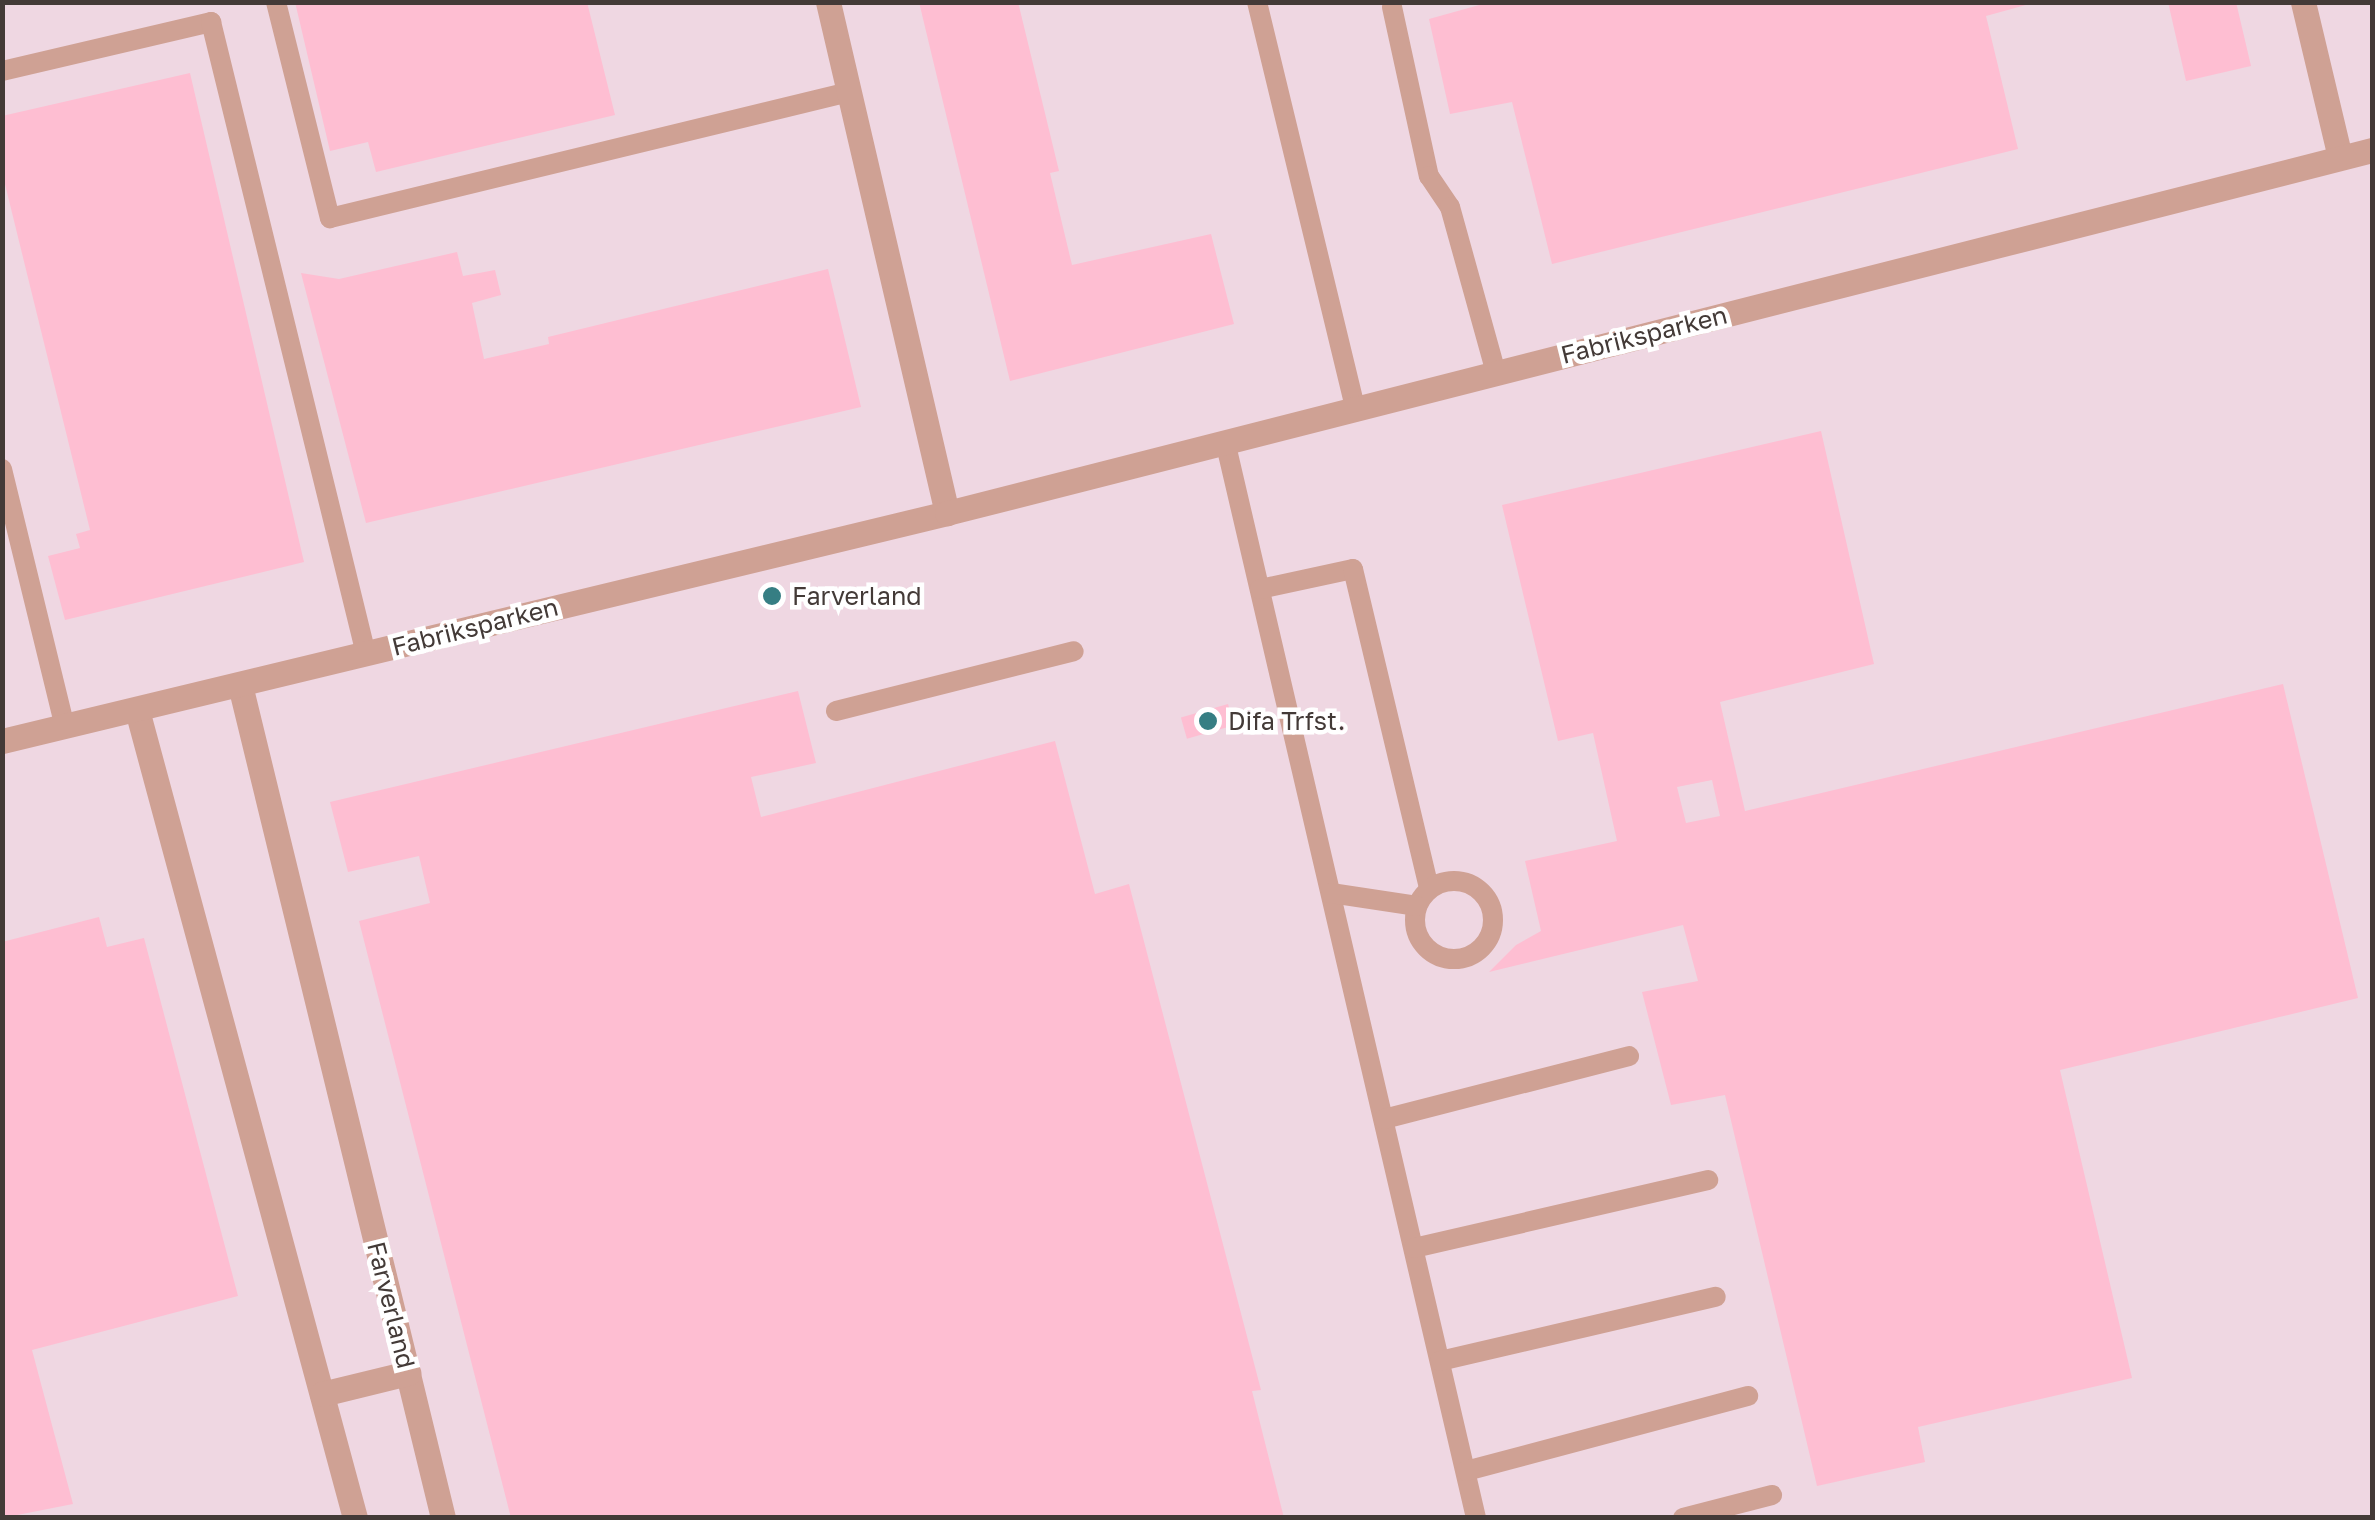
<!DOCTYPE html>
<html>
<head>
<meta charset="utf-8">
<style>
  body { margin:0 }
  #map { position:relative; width:2375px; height:1520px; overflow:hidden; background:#fae3da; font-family:"Golos Text",sans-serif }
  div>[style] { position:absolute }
  .industrial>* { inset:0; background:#efd7e2; transform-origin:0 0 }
  .building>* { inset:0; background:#febed2; transform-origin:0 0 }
  .service>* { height:20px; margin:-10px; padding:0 10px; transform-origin:10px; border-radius:10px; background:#cfa194 }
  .service>.ring { margin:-10px; padding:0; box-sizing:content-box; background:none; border:20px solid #cfa194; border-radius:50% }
  .minor>* { height:25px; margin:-12.5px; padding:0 12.5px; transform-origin:12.5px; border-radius:12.5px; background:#cfa194 }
  .tertiary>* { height:25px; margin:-12.5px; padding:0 12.5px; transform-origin:12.5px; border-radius:12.5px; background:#cfa194 }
  .dots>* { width:28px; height:28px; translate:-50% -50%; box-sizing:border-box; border:5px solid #fff; border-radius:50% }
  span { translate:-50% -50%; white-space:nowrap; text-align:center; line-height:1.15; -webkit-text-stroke:9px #fff; paint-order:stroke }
  .street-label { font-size:25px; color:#433a37 }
  .poi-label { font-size:25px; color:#433a37 }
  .left { translate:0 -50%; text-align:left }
  .frame { position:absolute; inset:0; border:5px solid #433a37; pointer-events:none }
</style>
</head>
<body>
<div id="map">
  <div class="industrial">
    <i style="left:3px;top:3px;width:2369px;height:1514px"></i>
  </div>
  <div class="building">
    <i style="clip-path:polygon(295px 2px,587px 2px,615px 115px,376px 172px,368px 142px,330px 151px)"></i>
    <i style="clip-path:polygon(919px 2px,1018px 2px,1059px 171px,1050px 173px,1072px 265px,1211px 234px,1234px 324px,1010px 381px)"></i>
    <i style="clip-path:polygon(1490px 2px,2037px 2px,1986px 16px,2018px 149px,1552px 264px,1512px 102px,1450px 114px,1429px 19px)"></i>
    <i style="clip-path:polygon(2168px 2px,2236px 2px,2251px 66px,2186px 81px)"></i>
    <i style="clip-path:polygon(190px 73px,304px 562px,65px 620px,48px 556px,80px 548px,76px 534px,90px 530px,2px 172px,2px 116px)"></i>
    <i style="clip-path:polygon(457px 252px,463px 276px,495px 270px,501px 295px,472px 303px,484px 359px,549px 344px,548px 337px,828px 269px,861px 407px,366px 523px,301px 273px,339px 279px)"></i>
    <i style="clip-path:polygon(evenodd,1821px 431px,1874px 664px,1720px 702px,1745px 811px,2283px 684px,2358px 998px,2060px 1070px,2132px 1378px,1918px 1427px,1925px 1462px,1817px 1486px,1725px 1095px,1671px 1105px,1642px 992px,1698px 981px,1683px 925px,1489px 972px,1516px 945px,1541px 931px,1525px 861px,1617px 841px,1593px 733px,1558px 741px,1502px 505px,1821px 431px,1712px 780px,1720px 816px,1686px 823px,1677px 787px,1712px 780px)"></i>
    <i style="clip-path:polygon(798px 691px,816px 763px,751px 777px,761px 817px,1055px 741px,1095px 894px,1129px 884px,1261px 1390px,1252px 1391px,1284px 1518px,511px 1518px,359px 921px,430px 903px,419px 856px,348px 872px,330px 802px)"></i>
    <i style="left:1228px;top:704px;width:22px;height:49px;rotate:74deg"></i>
    <i style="clip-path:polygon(99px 917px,107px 947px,144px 938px,238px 1296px,32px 1350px,73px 1504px,2px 1518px,2px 942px)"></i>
  </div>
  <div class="service">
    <i style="left:276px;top:2px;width:223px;rotate:76deg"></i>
    <i style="left:330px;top:218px;width:534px;rotate:-13.65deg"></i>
    <i style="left:1257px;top:2px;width:418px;rotate:76.4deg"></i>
    <i style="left:1392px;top:7px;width:173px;rotate:77.7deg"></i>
    <i style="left:1429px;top:176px;width:37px;rotate:56deg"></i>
    <i style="left:1450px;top:207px;width:172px;rotate:74.5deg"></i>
    <i style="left:2px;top:71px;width:215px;rotate:-13.2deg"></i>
    <i style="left:211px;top:22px;width:651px;rotate:76.22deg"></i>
    <i style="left:1225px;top:441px;width:1106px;rotate:76.88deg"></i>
    <i style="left:2px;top:469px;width:266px;rotate:76.3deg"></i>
    <i style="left:1260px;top:589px;width:95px;rotate:-12.1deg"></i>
    <i style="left:1353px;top:569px;width:329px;rotate:76.6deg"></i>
    <i style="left:836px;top:711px;width:245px;rotate:-14.1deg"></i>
    <i class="ring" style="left:1415px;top:881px;width:58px;height:58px"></i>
    <i style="left:1331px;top:893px;width:87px;rotate:8.6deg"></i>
    <i style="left:1384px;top:1119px;width:253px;rotate:-14.4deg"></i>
    <i style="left:1414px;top:1248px;width:302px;rotate:-13deg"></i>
    <i style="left:1440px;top:1361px;width:283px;rotate:-13.1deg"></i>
    <i style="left:1466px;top:1471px;width:292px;rotate:-14.9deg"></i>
    <i style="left:1683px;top:1518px;width:92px;rotate:-14.5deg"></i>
  </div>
  <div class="minor">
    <i style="left:828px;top:2px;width:525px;rotate:76.89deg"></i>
    <i style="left:2303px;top:2px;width:159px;rotate:76.6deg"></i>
    <i style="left:240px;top:685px;width:857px;rotate:76.3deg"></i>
    <i style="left:137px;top:710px;width:837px;rotate:74.9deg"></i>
    <i style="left:322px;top:1394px;width:89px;rotate:-13.7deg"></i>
  </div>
  <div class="tertiary">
    <i style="left:2px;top:741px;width:972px;rotate:-13.56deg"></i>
    <i style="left:947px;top:513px;width:1471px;rotate:-14.29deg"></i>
  </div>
  <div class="dots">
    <i style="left:772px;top:596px;background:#367e83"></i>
    <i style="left:1208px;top:721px;background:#367e83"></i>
  </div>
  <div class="street-label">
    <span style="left:1644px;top:335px;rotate:-14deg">Fabriksparken</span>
    <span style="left:475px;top:627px;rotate:-14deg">Fabriksparken</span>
    <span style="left:391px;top:1305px;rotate:76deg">Farverland</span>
  </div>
  <div class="poi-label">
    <span class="left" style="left:792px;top:596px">Farverland</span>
    <span class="left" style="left:1228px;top:721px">Difa Trfst.</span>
  </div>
  <div class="frame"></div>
</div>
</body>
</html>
